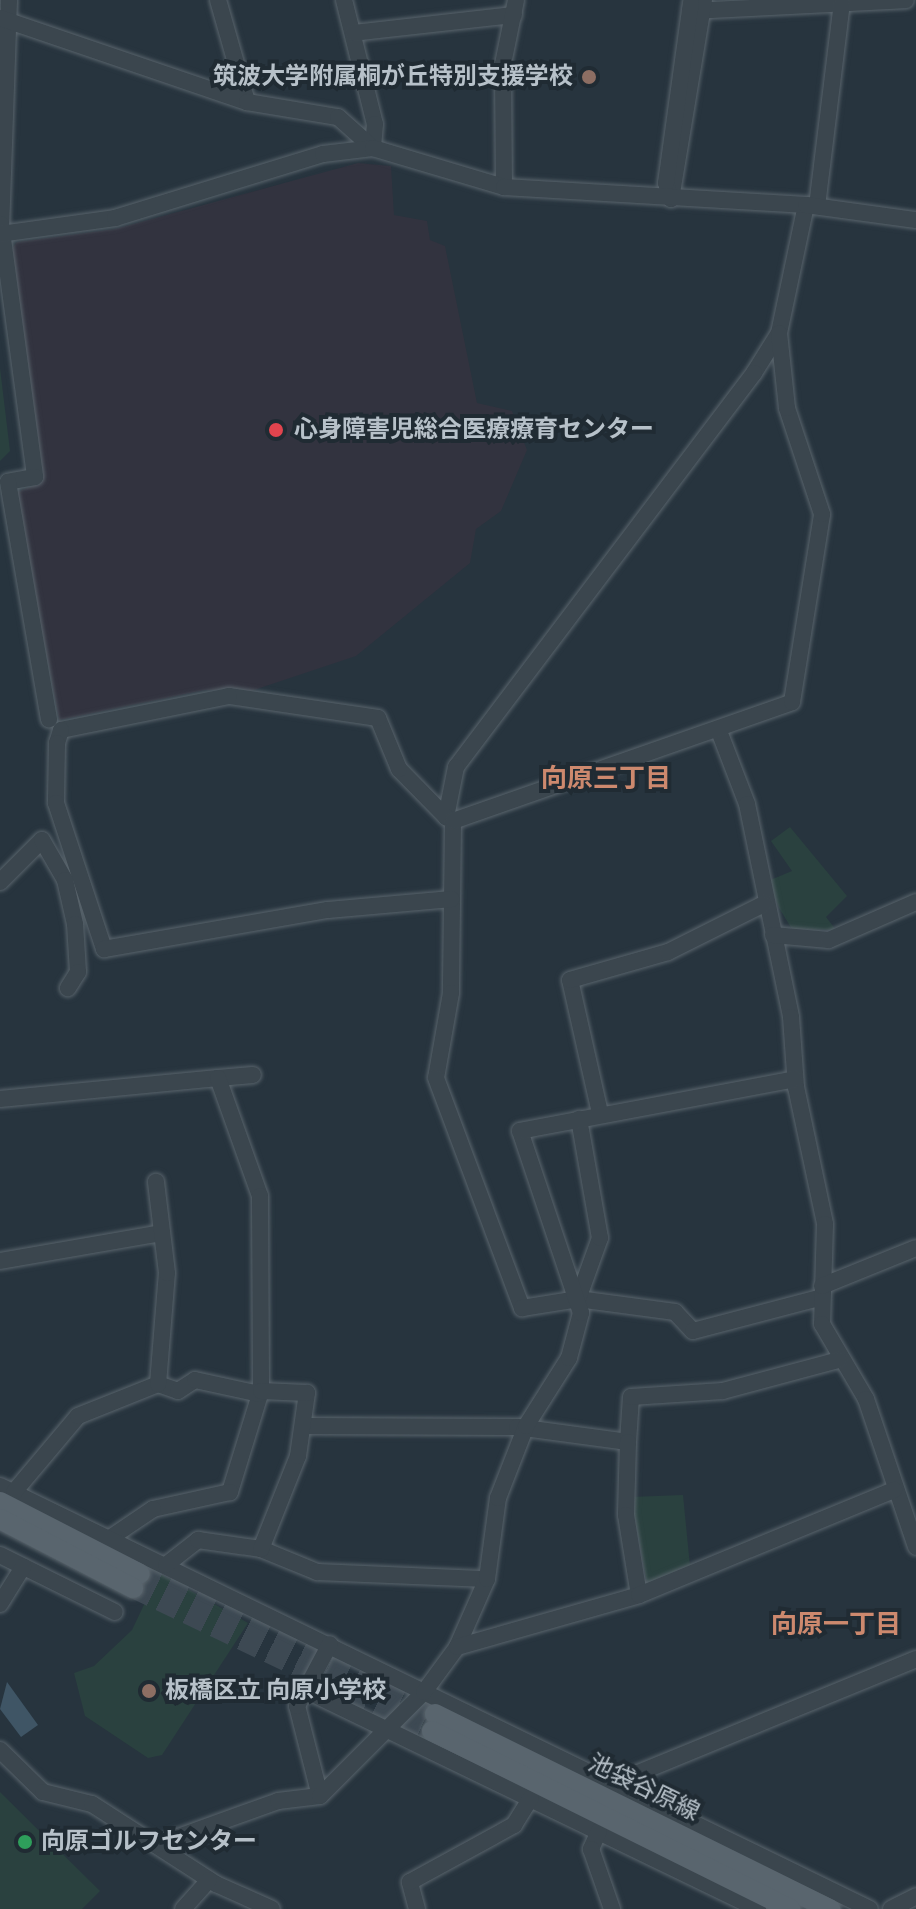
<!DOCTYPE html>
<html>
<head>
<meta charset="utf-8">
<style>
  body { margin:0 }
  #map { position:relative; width:916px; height:1909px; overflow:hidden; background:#27343e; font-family:Signika,"Noto Sans JP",sans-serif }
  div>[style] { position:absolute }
  .medical>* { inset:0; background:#32333f }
  .green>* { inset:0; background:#2a413f }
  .water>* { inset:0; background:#3f5565 }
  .major-tunnel>* { height:20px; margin-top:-10px; transform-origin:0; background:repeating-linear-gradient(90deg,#3d4953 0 20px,transparent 0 30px) }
  .roads { filter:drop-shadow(0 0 2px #59646c) drop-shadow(0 0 2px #59646c) }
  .minor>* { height:16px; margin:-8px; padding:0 8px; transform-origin:8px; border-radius:8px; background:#3b464e }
  .major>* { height:20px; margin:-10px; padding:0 10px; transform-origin:10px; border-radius:10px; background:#59656e }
  .dots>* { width:22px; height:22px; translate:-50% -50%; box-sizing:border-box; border:4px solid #202b33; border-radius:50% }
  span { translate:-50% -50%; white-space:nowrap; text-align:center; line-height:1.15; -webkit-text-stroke:8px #202b33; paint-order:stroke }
  .poi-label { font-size:24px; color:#b7c1c9; font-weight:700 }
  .right { translate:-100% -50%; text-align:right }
  .left { translate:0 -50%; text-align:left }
  .street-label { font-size:24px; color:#b7c1c9 }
  .neighbourhood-label { font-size:26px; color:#cd896e; font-weight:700 }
</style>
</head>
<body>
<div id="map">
  <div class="medical">
    <i style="clip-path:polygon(358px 163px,391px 166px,394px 215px,427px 221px,430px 240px,445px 246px,477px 403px,512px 411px,527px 450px,501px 511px,476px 529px,470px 563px,356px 656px,251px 691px,205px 690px,59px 720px,15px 493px,39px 483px,11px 250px,17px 242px,115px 229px)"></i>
  </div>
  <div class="green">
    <i style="clip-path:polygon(0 368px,10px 451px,0 461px)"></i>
    <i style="clip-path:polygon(790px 827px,847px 896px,826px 917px,836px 930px,792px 929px,779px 908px,768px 881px,792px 871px,771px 841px)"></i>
    <i style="clip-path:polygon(683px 1495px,690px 1566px,647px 1584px,631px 1497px)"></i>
    <i style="clip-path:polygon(159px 1573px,248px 1623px,162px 1755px,148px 1758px,85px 1716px,74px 1673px,94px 1666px,132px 1630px)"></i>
    <i style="clip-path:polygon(0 1792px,100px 1891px,82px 1909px,0 1909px)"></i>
  </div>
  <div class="water">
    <i style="clip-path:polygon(7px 1682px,38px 1725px,21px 1737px,0 1709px)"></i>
  </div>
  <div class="major-tunnel">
    <i style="left:140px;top:1574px;width:327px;rotate:25.4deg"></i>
    <i style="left:133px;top:1588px;width:331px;rotate:25.6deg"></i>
  </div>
  <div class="roads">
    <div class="minor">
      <i style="left:9px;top:0;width:224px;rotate:92deg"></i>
      <i style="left:1px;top:224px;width:255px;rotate:82.3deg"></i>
      <i style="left:35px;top:477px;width:27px;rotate:170deg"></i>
      <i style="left:8px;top:482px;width:241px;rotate:80.2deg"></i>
      <i style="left:218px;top:0;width:106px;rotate:74.1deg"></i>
      <i style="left:344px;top:0;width:128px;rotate:76deg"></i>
      <i style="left:375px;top:124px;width:24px;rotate:95deg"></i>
      <i style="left:690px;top:11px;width:216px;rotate:-2.9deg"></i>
      <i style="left:0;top:18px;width:261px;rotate:18.8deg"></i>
      <i style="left:247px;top:102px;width:92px;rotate:9.4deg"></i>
      <i style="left:338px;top:117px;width:47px;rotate:41.5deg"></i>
      <i style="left:353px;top:33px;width:162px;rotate:-6.4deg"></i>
      <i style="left:504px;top:187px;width:123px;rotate:-90.5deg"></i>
      <i style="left:503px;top:64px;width:65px;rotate:-78.5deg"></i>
      <i style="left:671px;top:199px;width:202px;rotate:-80.6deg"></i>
      <i style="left:671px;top:199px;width:17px;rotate:-107deg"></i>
      <i style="left:666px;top:183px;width:182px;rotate:-82.1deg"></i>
      <i style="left:806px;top:205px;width:131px;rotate:101.9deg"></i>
      <i style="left:779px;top:333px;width:47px;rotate:122deg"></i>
      <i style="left:754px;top:373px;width:494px;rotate:127.1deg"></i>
      <i style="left:456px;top:767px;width:51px;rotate:101.3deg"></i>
      <i style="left:446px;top:817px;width:8px;rotate:30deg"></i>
      <i style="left:453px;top:821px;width:172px;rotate:90.7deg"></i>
      <i style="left:451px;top:993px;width:86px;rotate:100deg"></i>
      <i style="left:436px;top:1078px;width:246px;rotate:69.5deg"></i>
      <i style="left:522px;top:1308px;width:57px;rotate:-9.1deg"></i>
      <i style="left:578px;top:1299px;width:98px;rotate:7.6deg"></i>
      <i style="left:675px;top:1312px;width:26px;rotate:47deg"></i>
      <i style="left:693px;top:1331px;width:130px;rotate:-14.7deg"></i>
      <i style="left:817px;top:206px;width:205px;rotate:-83deg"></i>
      <i style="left:0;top:234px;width:116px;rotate:-7.9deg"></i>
      <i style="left:115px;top:218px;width:218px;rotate:-17.1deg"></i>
      <i style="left:323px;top:154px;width:50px;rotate:-6.8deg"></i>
      <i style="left:373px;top:148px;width:137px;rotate:16.6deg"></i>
      <i style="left:504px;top:187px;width:303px;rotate:3.4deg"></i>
      <i style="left:806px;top:205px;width:111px;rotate:7.8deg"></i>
      <i style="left:719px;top:731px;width:78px;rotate:69deg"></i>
      <i style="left:747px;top:804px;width:217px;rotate:78.3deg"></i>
      <i style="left:791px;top:1017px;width:70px;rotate:85.9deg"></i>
      <i style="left:796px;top:1087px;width:140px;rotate:78deg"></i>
      <i style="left:825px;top:1224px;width:100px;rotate:91.7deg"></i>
      <i style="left:822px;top:1324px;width:87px;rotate:59.6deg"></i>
      <i style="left:866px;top:1399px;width:156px;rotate:71.3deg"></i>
      <i style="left:446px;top:817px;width:67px;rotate:-134.4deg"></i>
      <i style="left:399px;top:769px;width:55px;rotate:-112.4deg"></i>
      <i style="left:378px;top:718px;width:151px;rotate:-171.6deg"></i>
      <i style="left:229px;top:696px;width:171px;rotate:168.6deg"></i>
      <i style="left:61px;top:730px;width:14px;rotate:107deg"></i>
      <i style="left:57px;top:743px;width:60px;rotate:91deg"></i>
      <i style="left:56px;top:803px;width:154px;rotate:71.8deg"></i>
      <i style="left:104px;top:949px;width:227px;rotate:-9.9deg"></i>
      <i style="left:328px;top:910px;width:124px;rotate:-5.1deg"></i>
      <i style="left:453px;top:821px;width:359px;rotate:-19.3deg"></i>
      <i style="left:792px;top:702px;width:190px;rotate:-80.9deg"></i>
      <i style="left:822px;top:514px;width:112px;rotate:-108.3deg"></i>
      <i style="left:787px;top:408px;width:75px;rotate:-96.1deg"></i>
      <i style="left:0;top:882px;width:59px;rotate:-45deg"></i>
      <i style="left:42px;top:840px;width:46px;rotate:60.1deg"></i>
      <i style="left:65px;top:880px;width:45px;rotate:77.2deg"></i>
      <i style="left:75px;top:924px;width:48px;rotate:86.4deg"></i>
      <i style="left:78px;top:972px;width:19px;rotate:122deg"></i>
      <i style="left:773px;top:935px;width:56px;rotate:5.1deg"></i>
      <i style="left:829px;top:940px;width:95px;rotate:-23.6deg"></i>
      <i style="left:218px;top:1078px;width:35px;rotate:-5deg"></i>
      <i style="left:0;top:1099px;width:219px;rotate:-5.5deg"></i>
      <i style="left:218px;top:1078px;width:125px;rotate:70.4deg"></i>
      <i style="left:260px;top:1196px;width:195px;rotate:89.7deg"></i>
      <i style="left:261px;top:1391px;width:106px;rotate:107.1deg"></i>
      <i style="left:230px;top:1492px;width:79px;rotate:167.6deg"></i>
      <i style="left:153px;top:1509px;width:52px;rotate:146deg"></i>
      <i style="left:600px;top:1113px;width:136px;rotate:-102.7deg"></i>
      <i style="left:570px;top:980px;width:102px;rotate:-15.9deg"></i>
      <i style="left:668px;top:952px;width:107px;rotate:-26.6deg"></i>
      <i style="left:0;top:1261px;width:164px;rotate:-9.8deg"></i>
      <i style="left:822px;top:1286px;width:101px;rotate:-22deg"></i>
      <i style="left:578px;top:1299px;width:65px;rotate:-70.2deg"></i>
      <i style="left:600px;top:1238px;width:121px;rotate:-100deg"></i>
      <i style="left:158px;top:1384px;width:21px;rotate:19deg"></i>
      <i style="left:178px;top:1391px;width:20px;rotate:-33deg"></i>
      <i style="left:195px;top:1380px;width:66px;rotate:12.2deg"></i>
      <i style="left:303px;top:1426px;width:214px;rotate:0.3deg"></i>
      <i style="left:517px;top:1427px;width:112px;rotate:7.7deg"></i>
      <i style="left:628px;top:1442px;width:45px;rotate:-86.2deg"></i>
      <i style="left:631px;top:1397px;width:92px;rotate:-3.7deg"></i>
      <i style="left:723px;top:1391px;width:120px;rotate:-15deg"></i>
      <i style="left:628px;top:1442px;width:73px;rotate:91.6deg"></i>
      <i style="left:626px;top:1515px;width:81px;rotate:80.8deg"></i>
      <i style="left:0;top:1486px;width:967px;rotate:25.93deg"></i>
      <i style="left:14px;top:1492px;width:99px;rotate:-49.9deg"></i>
      <i style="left:78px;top:1416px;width:86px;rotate:-21.8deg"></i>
      <i style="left:158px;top:1384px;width:111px;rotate:-85.4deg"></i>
      <i style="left:167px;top:1273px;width:92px;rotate:-96.9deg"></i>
      <i style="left:261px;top:1549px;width:61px;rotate:22.3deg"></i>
      <i style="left:317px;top:1572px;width:170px;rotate:2.4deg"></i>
      <i style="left:0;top:1555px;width:128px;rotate:26.4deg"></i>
      <i style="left:166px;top:1565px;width:41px;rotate:-38deg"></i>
      <i style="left:198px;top:1540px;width:64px;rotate:8.1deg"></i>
      <i style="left:261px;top:1549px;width:100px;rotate:-68.3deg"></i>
      <i style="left:298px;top:1456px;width:64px;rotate:-81.9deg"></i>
      <i style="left:307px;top:1393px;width:46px;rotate:-177.5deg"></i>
      <i style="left:0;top:1604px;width:44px;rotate:-58.1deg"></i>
      <i style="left:457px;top:1647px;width:74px;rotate:-66.2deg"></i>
      <i style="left:487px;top:1579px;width:82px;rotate:-82.3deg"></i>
      <i style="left:498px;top:1498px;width:77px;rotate:-68.7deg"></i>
      <i style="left:526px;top:1426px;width:80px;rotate:-57.7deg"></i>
      <i style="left:569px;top:1358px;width:47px;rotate:-75.1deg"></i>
      <i style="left:581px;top:1313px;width:192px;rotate:-108.5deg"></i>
      <i style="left:520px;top:1131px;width:280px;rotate:-10.7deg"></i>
      <i style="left:307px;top:1691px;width:501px;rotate:25.8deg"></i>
      <i style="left:0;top:1750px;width:60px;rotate:44.3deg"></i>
      <i style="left:43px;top:1792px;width:50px;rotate:13.8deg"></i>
      <i style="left:92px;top:1804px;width:148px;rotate:32.8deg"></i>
      <i style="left:216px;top:1884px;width:61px;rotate:24.1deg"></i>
      <i style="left:626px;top:1794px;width:22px;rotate:-63deg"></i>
      <i style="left:636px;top:1774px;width:303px;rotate:-22.3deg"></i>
      <i style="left:320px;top:1796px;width:93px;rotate:-104.3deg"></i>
      <i style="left:297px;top:1706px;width:70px;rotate:-62deg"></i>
      <i style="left:599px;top:1831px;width:20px;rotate:114deg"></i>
      <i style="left:591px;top:1849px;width:64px;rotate:70.7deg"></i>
      <i style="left:156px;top:1845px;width:130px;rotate:-19.8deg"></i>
      <i style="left:278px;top:1801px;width:42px;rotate:-6.8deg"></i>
      <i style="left:320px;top:1796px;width:147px;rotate:-45deg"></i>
      <i style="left:424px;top:1692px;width:56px;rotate:-53.7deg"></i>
      <i style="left:457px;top:1647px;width:189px;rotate:-15.9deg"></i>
      <i style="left:639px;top:1595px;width:276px;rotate:-22.4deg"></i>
      <i style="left:183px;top:1909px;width:39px;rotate:-48deg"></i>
      <i style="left:417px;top:1909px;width:28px;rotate:-105deg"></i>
      <i style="left:410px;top:1882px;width:119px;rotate:-28.7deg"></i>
      <i style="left:514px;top:1825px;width:32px;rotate:-58deg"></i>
      <i style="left:891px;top:1909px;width:28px;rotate:-27deg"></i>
    </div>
    <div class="major">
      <i style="left:0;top:1502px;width:157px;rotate:27.2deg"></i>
      <i style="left:0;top:1519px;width:150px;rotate:27.4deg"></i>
      <i style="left:435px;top:1714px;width:441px;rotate:26.3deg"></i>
      <i style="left:432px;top:1731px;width:400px;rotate:26.4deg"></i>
    </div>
  </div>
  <div class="dots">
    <i style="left:589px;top:77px;background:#8d6e63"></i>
    <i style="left:276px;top:430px;background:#e0444e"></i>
    <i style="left:149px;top:1691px;background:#8d6e63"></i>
    <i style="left:25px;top:1842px;background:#2e9e5b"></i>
  </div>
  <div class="poi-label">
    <span class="right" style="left:573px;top:77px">筑波大学附属桐が丘特別支援学校</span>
    <span class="left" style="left:294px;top:430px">心身障害児総合医療療育センター</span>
    <span class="left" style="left:165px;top:1691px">板橋区立 向原小学校</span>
    <span class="left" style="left:41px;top:1842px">向原ゴルフセンター</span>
  </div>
  <div class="street-label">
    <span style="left:644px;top:1788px;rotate:26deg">池袋谷原線</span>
  </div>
  <div class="neighbourhood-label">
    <span style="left:606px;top:780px">向原三丁目</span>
    <span style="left:836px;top:1626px">向原一丁目</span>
  </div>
</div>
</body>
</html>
